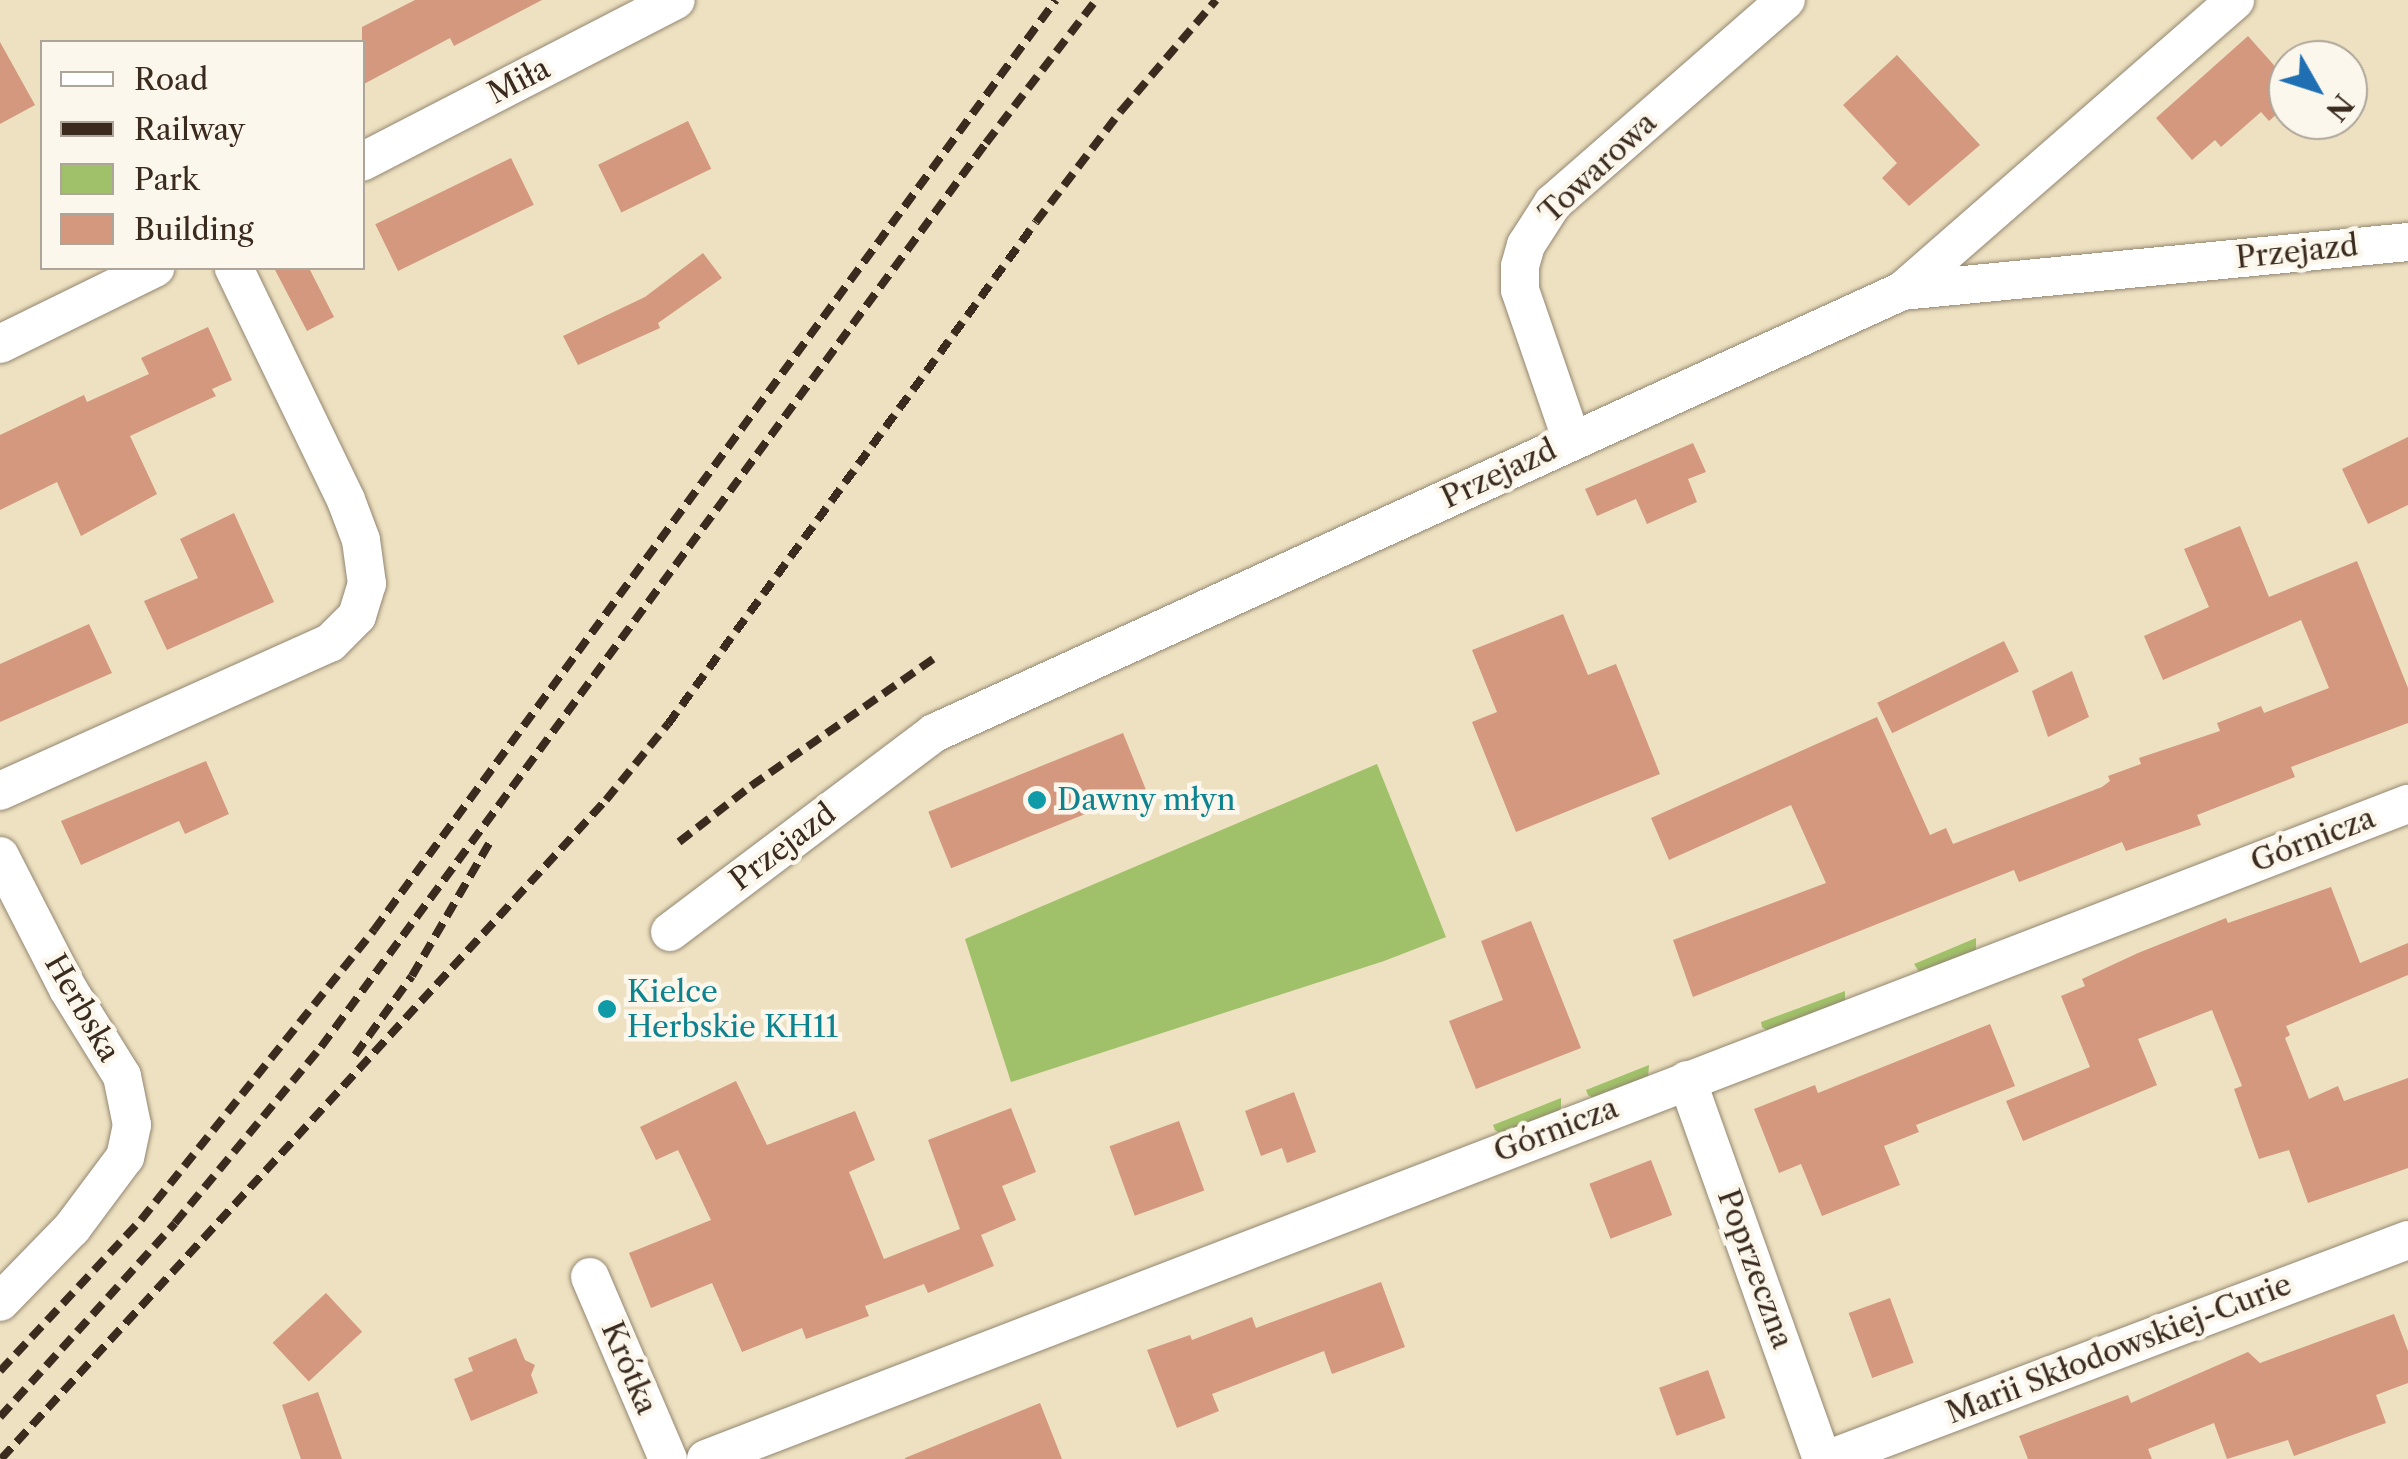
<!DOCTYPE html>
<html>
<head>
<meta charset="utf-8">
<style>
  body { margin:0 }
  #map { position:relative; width:2408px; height:1459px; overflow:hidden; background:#ede1c1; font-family:"Libre Caslon Text",serif }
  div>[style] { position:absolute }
  .green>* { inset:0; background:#a0c069 }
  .building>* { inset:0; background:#d3987e; transform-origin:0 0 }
  .roads { filter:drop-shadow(0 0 2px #948670) drop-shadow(0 0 2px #948670) }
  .minor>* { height:38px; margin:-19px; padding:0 19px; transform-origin:19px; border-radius:19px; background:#fff }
  .rail>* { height:8px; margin-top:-4px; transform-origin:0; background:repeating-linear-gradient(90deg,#3b2a1e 0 15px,transparent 0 23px) }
  .dots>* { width:28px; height:28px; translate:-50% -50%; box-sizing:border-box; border:5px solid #fbf7ec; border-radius:50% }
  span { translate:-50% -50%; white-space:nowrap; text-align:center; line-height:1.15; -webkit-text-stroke:9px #fbf7ec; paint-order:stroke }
  .street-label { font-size:30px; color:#3b2a1e }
  .culture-label { font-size:30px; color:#0d838f }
  .left { translate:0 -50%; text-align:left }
  .legend { position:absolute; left:40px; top:40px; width:325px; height:230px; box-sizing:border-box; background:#fbf7ec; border:2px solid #aea59a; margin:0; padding:12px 18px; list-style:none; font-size:30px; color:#3b2a1e }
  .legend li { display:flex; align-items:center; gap:20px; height:50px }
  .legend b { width:50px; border:2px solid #aea59a }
  .north { position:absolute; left:2268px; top:40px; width:100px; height:100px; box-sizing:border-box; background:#fbf7ec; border:2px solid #aea59a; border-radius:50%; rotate:129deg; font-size:28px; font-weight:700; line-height:40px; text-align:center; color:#3b2a1e }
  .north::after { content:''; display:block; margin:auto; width:35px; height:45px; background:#1f6fb2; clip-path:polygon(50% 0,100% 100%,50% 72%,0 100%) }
</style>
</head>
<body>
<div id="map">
  <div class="green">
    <i style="clip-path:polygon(1377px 764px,1446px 937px,1384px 961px,1011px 1082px,965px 939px)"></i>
    <i style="clip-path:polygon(1976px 938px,1976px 952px,1920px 973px,1914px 964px)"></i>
    <i style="clip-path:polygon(1845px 991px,1845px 1002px,1768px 1031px,1762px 1027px,1761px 1022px)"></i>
    <i style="clip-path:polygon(1649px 1065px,1648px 1077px,1593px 1098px,1588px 1095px,1586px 1090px)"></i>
    <i style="clip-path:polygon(1561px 1098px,1561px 1110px,1499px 1133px,1495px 1130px,1493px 1125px)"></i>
  </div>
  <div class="building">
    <i style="clip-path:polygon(415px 0,542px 0,454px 46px,450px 38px,362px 85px,362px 27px)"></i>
    <i style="clip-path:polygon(2248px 36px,2288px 81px,2288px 104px,2269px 121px,2261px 112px,2221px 147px,2215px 140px,2192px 160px,2156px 118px)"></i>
    <i style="clip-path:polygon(0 42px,35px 105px,0 124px)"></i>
    <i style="clip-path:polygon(1897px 55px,1980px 145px,1909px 206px,1882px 178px,1897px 163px,1843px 105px)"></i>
    <i style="left:688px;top:121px;width:53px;height:100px;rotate:64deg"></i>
    <i style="left:511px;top:158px;width:52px;height:151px;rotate:64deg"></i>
    <i style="clip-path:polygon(703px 253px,722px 278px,658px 323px,660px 328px,578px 365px,563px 336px,645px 297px)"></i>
    <i style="clip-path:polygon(274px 268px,309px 268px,334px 317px,307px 331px)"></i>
    <i style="clip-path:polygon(208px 327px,232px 380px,212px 389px,216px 396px,130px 436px,157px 494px,81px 536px,57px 482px,0 510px,0 435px,84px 395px,87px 402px,149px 374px,141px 358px)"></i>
    <i style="clip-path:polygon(2408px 437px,2408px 505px,2368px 524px,2342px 469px)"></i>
    <i style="clip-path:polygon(1693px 443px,1706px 472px,1688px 479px,1697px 502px,1647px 524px,1636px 499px,1597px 516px,1585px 489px)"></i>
    <i style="clip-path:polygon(234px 513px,274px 602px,167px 650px,144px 601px,198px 578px,180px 539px)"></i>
    <i style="clip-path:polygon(2240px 526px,2269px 597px,2357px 561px,2408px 688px,2408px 723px,2291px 767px,2295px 777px,2197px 815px,2201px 825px,2126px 851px,2122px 842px,2019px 882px,2014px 870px,1693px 997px,1673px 940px,1826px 883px,1791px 805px,1669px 860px,1651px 818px,1877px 717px,1930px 835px,1946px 828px,1953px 844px,2102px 787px,2110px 781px,2108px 776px,2141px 764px,2139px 758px,2220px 731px,2217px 723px,2261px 706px,2264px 713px,2329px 688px,2301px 620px,2163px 680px,2144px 636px,2209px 607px,2184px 549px)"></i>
    <i style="clip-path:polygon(1563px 614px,1588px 675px,1616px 664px,1660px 774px,1516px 832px,1472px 722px,1497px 712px,1472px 650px)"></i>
    <i style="clip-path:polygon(89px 624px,112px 673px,0 722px,0 664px)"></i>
    <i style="left:2004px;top:641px;width:34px;height:141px;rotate:64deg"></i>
    <i style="clip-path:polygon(2072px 671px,2089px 717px,2048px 737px,2032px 691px)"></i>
    <i style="left:1123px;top:733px;width:61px;height:210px;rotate:68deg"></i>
    <i style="clip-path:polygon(206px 761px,229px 814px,185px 834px,179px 821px,81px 865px,61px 821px)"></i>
    <i style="clip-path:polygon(2331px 887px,2360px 963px,2408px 943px,2408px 975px,2286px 1026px,2290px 1035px,2285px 1038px,2309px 1099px,2338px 1086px,2344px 1101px,2408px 1078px,2408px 1168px,2308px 1203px,2289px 1150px,2259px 1159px,2234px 1089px,2242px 1086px,2212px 1010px,2138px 1039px,2157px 1085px,2023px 1141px,2006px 1101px,2090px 1067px,2061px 996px,2085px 986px,2082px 979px,2138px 953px,2226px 918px,2228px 923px)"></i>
    <i style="clip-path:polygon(1531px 921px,1581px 1048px,1476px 1089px,1449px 1021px,1503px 1000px,1481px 941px)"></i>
    <i style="clip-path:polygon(1990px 1024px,2015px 1086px,1916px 1125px,1919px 1132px,1884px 1146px,1900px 1185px,1822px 1216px,1801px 1164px,1779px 1173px,1754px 1109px,1815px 1085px,1818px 1093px)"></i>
    <i style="clip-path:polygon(736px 1081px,767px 1145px,855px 1111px,875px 1160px,849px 1172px,884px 1259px,960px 1229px,928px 1140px,1011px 1108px,1036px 1172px,1002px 1186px,1016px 1220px,981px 1235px,994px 1266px,928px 1293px,924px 1284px,865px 1306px,869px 1316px,806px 1339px,802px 1328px,742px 1352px,712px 1283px,651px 1308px,629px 1253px,711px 1220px,678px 1150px,656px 1160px,640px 1127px)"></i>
    <i style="clip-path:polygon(1294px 1092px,1316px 1152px,1287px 1163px,1282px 1148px,1261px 1156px,1245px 1111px)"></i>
    <i style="left:1179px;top:1121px;width:74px;height:74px;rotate:70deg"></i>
    <i style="left:1651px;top:1160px;width:59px;height:66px;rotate:69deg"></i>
    <i style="clip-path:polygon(1381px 1282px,1405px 1347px,1332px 1374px,1324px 1351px,1212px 1394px,1219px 1411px,1177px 1428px,1147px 1350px,1190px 1335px,1192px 1340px,1252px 1317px,1256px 1328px)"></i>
    <i style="left:326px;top:1293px;width:53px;height:73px;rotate:47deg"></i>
    <i style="left:1890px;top:1298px;width:69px;height:44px;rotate:70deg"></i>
    <i style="clip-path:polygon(2394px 1314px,2408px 1351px,2408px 1383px,2376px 1395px,2386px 1423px,2294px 1456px,2288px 1440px,2227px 1459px,2214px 1423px,2148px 1449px,2152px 1459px,2028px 1459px,2019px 1436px,2128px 1395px,2131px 1403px,2248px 1352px,2260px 1363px)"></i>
    <i style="clip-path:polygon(516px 1338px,525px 1360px,535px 1365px,531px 1375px,538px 1393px,471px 1421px,454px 1379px,473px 1371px,468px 1358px)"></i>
    <i style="left:1708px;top:1370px;width:51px;height:52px;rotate:70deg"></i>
    <i style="clip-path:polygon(318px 1392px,342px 1459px,301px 1459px,282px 1405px)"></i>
    <i style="clip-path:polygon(1040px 1403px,1062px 1459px,905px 1459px,905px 1458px)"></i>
  </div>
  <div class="roads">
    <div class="minor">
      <i style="left:362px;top:162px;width:353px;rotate:-27.3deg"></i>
      <i style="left:1902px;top:291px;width:442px;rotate:-41.1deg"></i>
      <i style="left:0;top:344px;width:173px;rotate:-26.1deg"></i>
      <i style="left:1572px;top:441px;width:160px;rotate:-109deg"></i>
      <i style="left:1520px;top:290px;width:24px;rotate:-90deg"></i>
      <i style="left:1520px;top:266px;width:22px;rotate:-74deg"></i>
      <i style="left:1526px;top:245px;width:50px;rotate:-57.3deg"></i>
      <i style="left:1553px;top:203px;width:309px;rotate:-41.1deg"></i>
      <i style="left:0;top:791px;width:362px;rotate:-24.2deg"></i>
      <i style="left:330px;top:643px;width:38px;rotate:-45deg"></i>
      <i style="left:357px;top:616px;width:34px;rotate:-73deg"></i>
      <i style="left:367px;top:584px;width:44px;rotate:-97.8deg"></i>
      <i style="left:361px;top:540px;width:43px;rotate:-110.6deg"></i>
      <i style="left:346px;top:500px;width:258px;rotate:-115.8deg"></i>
      <i style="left:0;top:856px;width:149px;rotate:62.9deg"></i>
      <i style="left:68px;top:989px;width:102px;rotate:58.2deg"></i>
      <i style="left:122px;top:1076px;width:50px;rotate:78.5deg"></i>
      <i style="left:132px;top:1125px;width:33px;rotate:102deg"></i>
      <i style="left:125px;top:1157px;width:89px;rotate:126.7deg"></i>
      <i style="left:72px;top:1228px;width:103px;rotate:134.2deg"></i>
      <i style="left:670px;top:932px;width:331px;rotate:-37deg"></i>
      <i style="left:934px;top:733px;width:1064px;rotate:-24.54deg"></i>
      <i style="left:1902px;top:291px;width:508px;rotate:-5.53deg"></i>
      <i style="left:1687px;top:1080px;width:402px;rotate:70.4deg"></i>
      <i style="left:590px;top:1277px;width:198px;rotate:66.8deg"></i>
      <i style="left:706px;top:1459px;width:1824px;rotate:-21.05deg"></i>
      <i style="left:1829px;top:1459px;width:619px;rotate:-20.72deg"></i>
    </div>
  </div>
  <div class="rail">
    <i style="left:679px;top:842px;width:91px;rotate:-37.9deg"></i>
    <i style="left:751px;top:786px;width:229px;rotate:-34.9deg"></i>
    <i style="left:355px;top:1055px;width:97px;rotate:-54.2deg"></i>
    <i style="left:412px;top:976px;width:157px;rotate:-59.8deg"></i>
    <i style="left:0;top:1371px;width:207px;rotate:-47deg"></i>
    <i style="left:141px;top:1220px;width:372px;rotate:-51.2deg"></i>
    <i style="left:374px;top:930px;width:1153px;rotate:-53.75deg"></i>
    <i style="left:0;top:1417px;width:261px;rotate:-47.9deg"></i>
    <i style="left:175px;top:1223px;width:229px;rotate:-50.3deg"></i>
    <i style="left:321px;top:1047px;width:1122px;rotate:-53.66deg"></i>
    <i style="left:986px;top:143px;width:180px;rotate:-52.4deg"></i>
    <i style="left:1px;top:1459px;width:895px;rotate:-47.45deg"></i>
    <i style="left:606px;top:800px;width:98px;rotate:-50.8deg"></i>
    <i style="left:668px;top:724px;width:622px;rotate:-53.76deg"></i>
    <i style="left:1036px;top:222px;width:140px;rotate:-52.6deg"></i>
    <i style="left:1121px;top:111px;width:146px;rotate:-49.4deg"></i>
  </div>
  <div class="dots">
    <i style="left:1037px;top:800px;background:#0f9aa8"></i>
    <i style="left:607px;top:1009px;background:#0f9aa8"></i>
  </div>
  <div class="street-label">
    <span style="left:519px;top:81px;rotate:-27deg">Miła</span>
    <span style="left:1598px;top:168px;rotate:-43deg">Towarowa</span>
    <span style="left:2297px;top:252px;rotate:-6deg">Przejazd</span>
    <span style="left:1499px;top:474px;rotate:-25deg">Przejazd</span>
    <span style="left:2313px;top:840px;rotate:-21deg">Górnicza</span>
    <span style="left:783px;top:847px;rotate:-37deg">Przejazd</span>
    <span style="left:82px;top:1008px;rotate:60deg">Herbska</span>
    <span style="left:1556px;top:1130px;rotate:-21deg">Górnicza</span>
    <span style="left:1755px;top:1269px;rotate:70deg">Poprzeczna</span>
    <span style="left:2119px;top:1349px;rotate:-21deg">Marii Skłodowskiej-Curie</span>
    <span style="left:629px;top:1368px;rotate:67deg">Krótka</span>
  </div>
  <div class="culture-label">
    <span class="left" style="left:1057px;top:800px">Dawny młyn</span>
    <span class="left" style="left:627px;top:1009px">Kielce<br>Herbskie KH11</span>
  </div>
  <ul class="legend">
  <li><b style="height:12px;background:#fff"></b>Road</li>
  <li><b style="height:12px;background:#3b2a1e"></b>Railway</li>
  <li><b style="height:28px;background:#a0c069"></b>Park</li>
  <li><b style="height:28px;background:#d3987e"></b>Building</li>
  </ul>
  <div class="north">N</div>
</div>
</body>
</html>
